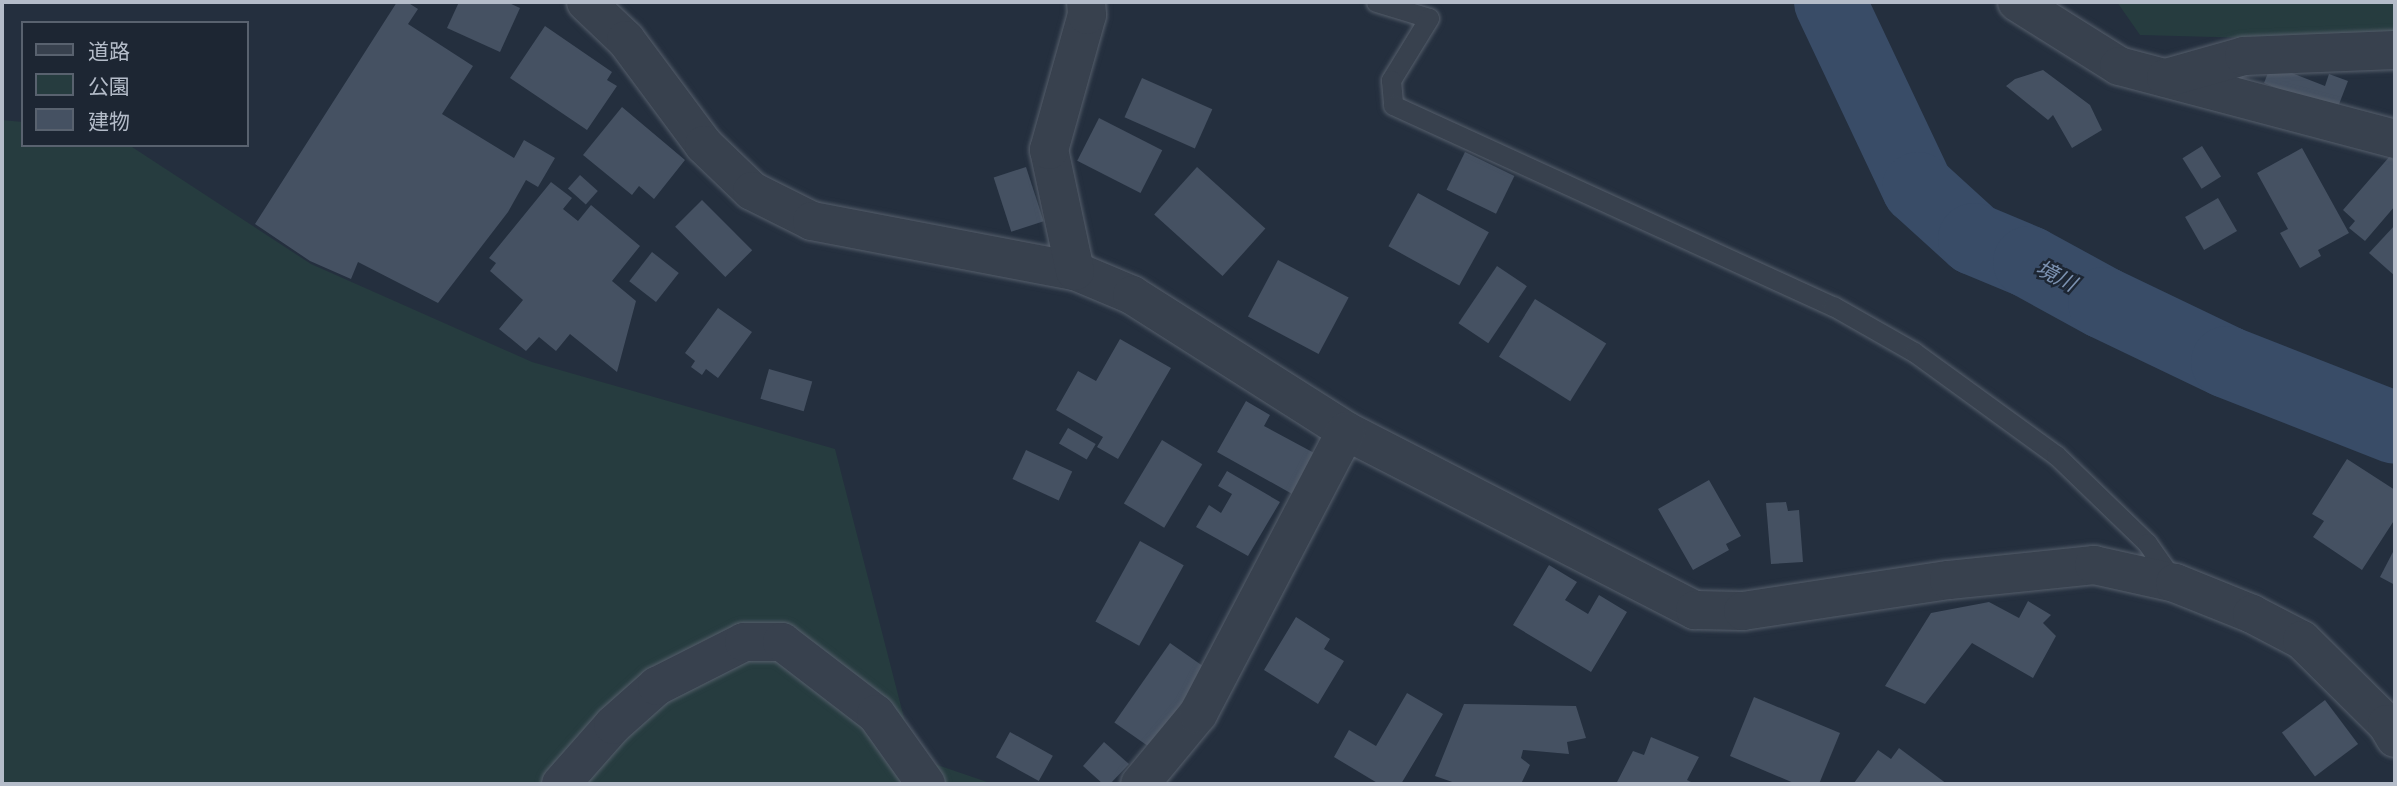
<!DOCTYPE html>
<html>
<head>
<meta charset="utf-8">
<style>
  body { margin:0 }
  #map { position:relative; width:2397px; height:786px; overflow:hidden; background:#242f3e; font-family:"Space Grotesk","Noto Sans JP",sans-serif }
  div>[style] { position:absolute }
  .green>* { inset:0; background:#263c3f }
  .river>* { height:72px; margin:-36px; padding:0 36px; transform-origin:36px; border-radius:36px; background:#394c67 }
  .building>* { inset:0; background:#455162; transform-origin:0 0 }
  .roads { filter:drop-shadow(0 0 2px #565f6c) drop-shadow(0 0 2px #565f6c) }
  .lane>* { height:19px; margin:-9.5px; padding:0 9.5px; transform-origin:9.5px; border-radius:9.5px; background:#38414e }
  .street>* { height:38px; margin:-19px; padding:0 19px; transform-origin:19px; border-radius:19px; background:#38414e }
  span { translate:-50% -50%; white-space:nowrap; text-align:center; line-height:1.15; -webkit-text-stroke:5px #1d2633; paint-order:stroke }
  .water-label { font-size:21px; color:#7c92b1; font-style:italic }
  .frame { position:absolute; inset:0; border:4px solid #b4bcc9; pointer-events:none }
  .legend { position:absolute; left:21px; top:21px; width:228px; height:126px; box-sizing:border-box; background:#1d2633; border:2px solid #59626f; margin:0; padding:9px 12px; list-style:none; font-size:21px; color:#b4bcc9 }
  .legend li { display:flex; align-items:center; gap:14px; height:35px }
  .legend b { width:35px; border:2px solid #59626f }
</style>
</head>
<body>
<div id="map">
  <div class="green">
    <i style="clip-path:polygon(2117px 2px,2395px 2px,2395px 42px,2140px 35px)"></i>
    <i style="clip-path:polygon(2px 120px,23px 122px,23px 145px,129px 145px,311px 264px,532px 362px,835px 449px,914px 757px,993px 784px,2px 784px)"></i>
  </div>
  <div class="river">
    <i style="left:1830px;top:2px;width:206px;rotate:64.7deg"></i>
    <i style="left:1918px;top:188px;width:76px;rotate:42.3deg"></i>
    <i style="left:1974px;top:239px;width:60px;rotate:22.7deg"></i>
    <i style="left:2029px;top:262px;width:85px;rotate:28.7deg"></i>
    <i style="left:2104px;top:303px;width:136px;rotate:25.6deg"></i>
    <i style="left:2227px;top:362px;width:180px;rotate:21.4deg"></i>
  </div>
  <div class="building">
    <i style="clip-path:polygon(397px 2px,407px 2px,418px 9px,408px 24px,473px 66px,442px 114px,514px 158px,524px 140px,555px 158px,538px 187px,526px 180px,508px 212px,438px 303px,358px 262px,351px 279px,310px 261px,255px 224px)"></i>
    <i style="clip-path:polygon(459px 2px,507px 2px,520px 8px,500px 52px,447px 28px)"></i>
    <i style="clip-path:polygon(545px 26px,612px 72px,607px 80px,617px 86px,587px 130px,510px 78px)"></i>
    <i style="clip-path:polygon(2271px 65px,2325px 86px,2329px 74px,2348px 81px,2336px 112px,2264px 83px)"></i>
    <i style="clip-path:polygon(2043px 70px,2090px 105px,2102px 130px,2072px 148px,2053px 115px,2048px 120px,2006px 86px,2015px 79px)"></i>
    <i style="left:1142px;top:78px;width:77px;height:43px;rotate:24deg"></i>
    <i style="clip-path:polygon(622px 107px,685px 160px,654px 199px,639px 186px,632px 195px,583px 155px)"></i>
    <i style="left:1099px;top:118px;width:71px;height:48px;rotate:27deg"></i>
    <i style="left:2202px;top:146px;width:36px;height:23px;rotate:58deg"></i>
    <i style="clip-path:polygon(2302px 148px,2349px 233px,2318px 250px,2321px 256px,2300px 268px,2280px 233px,2288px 229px,2257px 173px)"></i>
    <i style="left:1465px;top:152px;width:55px;height:42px;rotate:26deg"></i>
    <i style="clip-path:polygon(2390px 156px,2395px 161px,2395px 206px,2365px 241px,2349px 228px,2355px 221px,2343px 210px)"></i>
    <i style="left:1026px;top:167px;width:57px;height:34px;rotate:72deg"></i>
    <i style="left:1197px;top:167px;width:92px;height:64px;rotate:42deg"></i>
    <i style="left:580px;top:175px;width:24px;height:18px;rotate:42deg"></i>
    <i style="clip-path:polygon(551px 182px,572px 198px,563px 209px,578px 221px,591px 205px,640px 246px,612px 281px,636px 301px,617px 372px,570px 334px,556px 351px,539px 337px,526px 351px,499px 329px,523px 300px,490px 271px,496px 263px,489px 258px)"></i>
    <i style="left:1418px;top:193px;width:81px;height:61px;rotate:29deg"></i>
    <i style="left:2218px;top:198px;width:38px;height:38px;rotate:60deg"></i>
    <i style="left:702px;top:200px;width:71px;height:38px;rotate:45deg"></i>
    <i style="clip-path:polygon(2395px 225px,2395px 276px,2369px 253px)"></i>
    <i style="left:652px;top:252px;width:34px;height:37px;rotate:38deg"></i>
    <i style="left:1278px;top:260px;width:80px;height:64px;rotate:28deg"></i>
    <i style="left:1497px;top:266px;width:36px;height:69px;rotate:34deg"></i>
    <i style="left:1535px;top:299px;width:84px;height:68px;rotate:32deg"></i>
    <i style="clip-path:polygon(718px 308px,752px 332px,718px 378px,706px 369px,702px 375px,691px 367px,695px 361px,685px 353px)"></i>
    <i style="clip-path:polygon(1120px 339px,1171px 368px,1118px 459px,1097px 447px,1103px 437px,1056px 410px,1078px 371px,1096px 381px)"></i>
    <i style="left:769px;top:369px;width:45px;height:31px;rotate:16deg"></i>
    <i style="clip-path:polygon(1246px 401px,1270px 415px,1264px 426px,1316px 454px,1294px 495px,1217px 452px)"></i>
    <i style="left:1068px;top:428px;width:32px;height:18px;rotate:30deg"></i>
    <i style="left:1162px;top:440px;width:47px;height:74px;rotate:31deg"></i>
    <i style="left:1026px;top:450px;width:51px;height:32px;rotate:25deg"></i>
    <i style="clip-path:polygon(2347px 459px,2395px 490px,2395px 519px,2362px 570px,2313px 537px,2324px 521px,2312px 514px)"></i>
    <i style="clip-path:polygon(1227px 471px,1280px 502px,1248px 556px,1196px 527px,1209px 505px,1221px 513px,1232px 494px,1218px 486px)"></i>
    <i style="clip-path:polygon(1709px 480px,1741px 536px,1726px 544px,1729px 550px,1693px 570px,1658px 509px)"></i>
    <i style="clip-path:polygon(1786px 502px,1788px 511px,1799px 510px,1803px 562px,1771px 564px,1766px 503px)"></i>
    <i style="left:1140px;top:541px;width:50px;height:92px;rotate:29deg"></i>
    <i style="clip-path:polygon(2395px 548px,2395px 585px,2380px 577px)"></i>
    <i style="clip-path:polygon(1549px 565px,1577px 582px,1565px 600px,1588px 614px,1599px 595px,1627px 612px,1591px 672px,1513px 625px)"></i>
    <i style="clip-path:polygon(2028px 601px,2051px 615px,2043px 623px,2056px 636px,2033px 678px,1972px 643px,1925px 704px,1885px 686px,1931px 613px,1989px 602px,2019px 618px)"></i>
    <i style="clip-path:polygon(1296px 617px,1330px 639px,1324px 649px,1344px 661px,1318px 704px,1264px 670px)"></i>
    <i style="left:1170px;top:643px;width:44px;height:97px;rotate:35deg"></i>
    <i style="clip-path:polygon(1407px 693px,1443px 714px,1401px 784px,1379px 784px,1334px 757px,1349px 730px,1376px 746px)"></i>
    <i style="clip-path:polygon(1754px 697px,1840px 733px,1819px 784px,1796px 784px,1730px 756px)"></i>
    <i style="left:2325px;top:700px;width:55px;height:54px;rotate:53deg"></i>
    <i style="clip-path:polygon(1464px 704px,1576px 706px,1586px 738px,1567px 742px,1569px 754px,1523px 750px,1521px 758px,1530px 765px,1521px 784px,1458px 784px,1435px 776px)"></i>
    <i style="left:1010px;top:732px;width:49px;height:29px;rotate:29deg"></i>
    <i style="clip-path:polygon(1651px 737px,1699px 757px,1687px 780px,1695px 784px,1616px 784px,1633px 751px,1644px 755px)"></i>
    <i style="clip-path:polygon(1104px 742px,1129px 764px,1110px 784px,1103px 784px,1083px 766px)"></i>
    <i style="clip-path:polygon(1899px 748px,1947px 784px,1854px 783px,1878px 750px,1891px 759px)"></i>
  </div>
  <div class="roads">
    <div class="lane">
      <i style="left:1376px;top:2px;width:55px;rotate:16.8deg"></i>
      <i style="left:1429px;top:18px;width:73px;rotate:121.5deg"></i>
      <i style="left:1391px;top:80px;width:25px;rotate:85deg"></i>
      <i style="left:1393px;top:105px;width:484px;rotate:24.6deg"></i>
      <i style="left:1833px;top:306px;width:93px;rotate:29.6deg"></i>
      <i style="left:1914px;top:352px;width:175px;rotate:36deg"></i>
      <i style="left:2056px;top:455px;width:127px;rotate:44deg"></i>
      <i style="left:2147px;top:543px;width:45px;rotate:54.9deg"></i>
    </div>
    <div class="street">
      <i style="left:586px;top:2px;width:55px;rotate:43.5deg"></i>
      <i style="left:626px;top:40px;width:131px;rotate:53.4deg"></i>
      <i style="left:704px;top:145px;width:66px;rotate:43.8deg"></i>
      <i style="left:752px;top:191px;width:67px;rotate:26.6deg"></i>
      <i style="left:812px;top:221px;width:268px;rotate:10.8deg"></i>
      <i style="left:1075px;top:271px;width:62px;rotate:22.8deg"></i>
      <i style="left:1132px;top:295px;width:254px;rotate:32.4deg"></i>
      <i style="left:1346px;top:431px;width:392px;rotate:27.2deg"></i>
      <i style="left:1695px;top:610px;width:48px;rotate:1.2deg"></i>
      <i style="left:1743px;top:611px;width:208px;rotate:-8.6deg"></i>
      <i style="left:1949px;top:580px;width:146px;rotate:-5.9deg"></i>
      <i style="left:2094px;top:565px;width:83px;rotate:12.5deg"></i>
      <i style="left:2175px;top:583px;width:83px;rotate:21.9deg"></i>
      <i style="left:2252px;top:614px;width:56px;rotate:27.5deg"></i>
      <i style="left:2302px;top:640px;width:120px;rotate:44.7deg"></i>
      <i style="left:2387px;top:724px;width:16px;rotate:60deg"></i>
      <i style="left:2017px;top:2px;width:120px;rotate:32.1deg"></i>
      <i style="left:2119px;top:66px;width:285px;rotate:14.8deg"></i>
      <i style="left:2166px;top:78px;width:81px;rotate:-15.8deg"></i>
      <i style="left:2244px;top:56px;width:151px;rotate:-2.3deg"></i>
      <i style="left:1075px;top:271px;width:124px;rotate:-102.1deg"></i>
      <i style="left:1049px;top:150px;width:140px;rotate:-74.3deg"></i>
      <i style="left:1087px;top:15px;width:13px;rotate:-94deg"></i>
      <i style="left:561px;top:784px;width:79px;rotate:-48.6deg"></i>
      <i style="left:613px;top:725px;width:59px;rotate:-41.6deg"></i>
      <i style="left:657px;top:686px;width:97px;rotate:-26.8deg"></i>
      <i style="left:744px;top:642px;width:38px"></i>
      <i style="left:782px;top:642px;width:118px;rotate:37.5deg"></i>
      <i style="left:876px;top:714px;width:86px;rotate:54.5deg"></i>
      <i style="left:1140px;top:784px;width:91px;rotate:-50.4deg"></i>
      <i style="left:1198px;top:714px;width:319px;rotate:-62.4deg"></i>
    </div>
  </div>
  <div class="water-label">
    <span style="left:2056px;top:276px;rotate:27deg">境川</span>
  </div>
  <div class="frame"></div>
  <ul class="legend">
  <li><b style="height:9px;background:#38414e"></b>道路</li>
  <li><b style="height:19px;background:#263c3f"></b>公園</li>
  <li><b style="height:19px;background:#455162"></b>建物</li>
  </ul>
</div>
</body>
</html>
